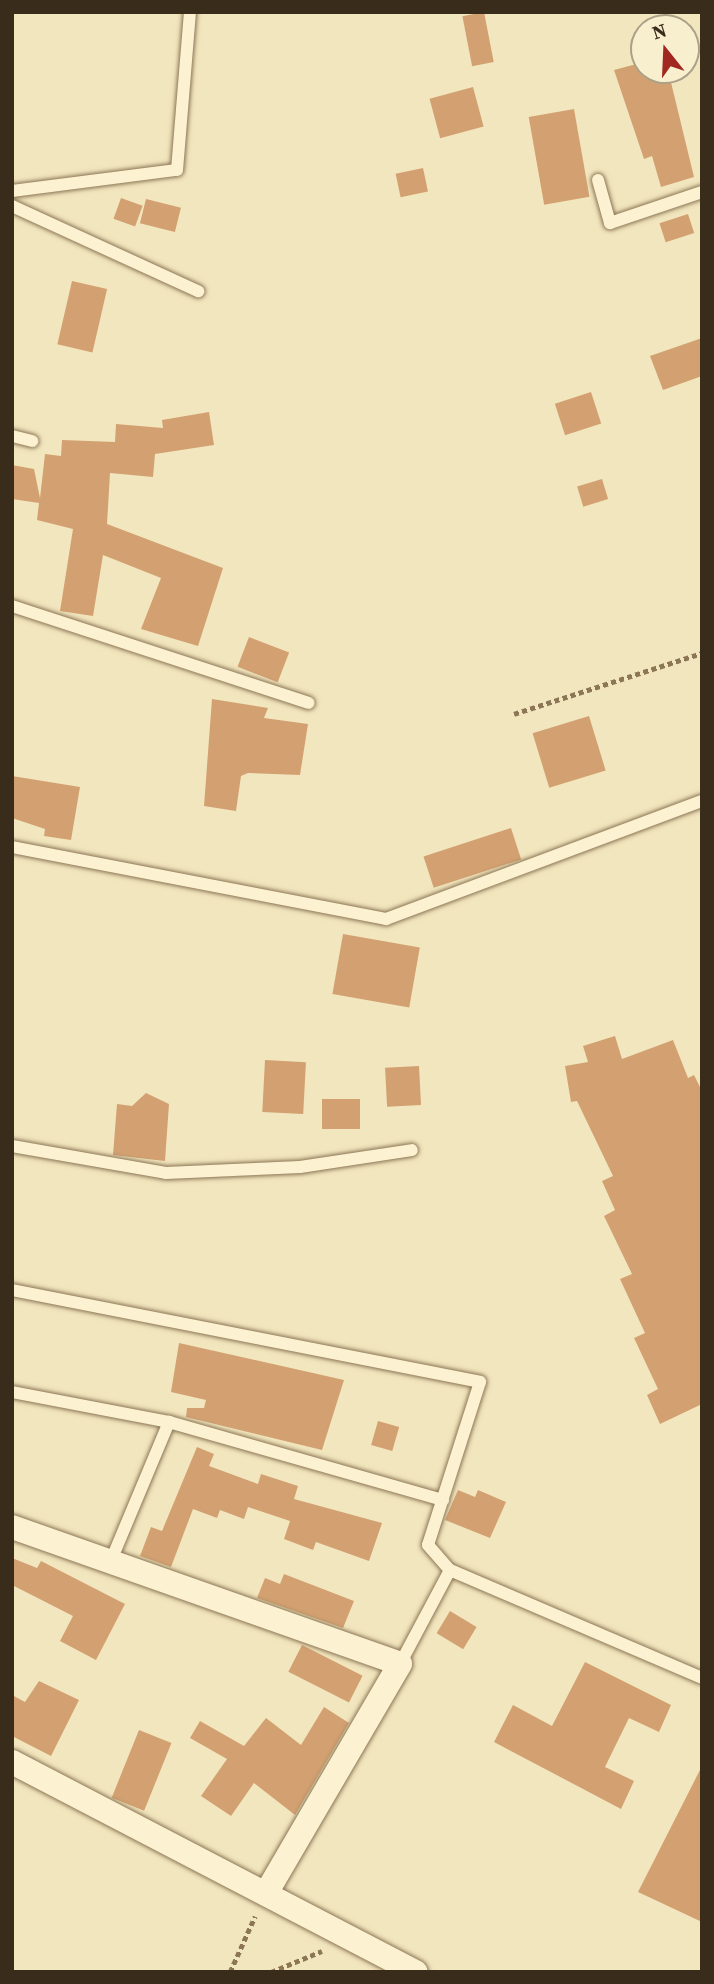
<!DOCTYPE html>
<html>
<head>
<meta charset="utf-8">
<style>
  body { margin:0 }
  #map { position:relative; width:714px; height:1984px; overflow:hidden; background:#f2e6be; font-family:"Source Serif 4",serif }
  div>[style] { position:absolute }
  .building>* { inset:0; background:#d3a171; transform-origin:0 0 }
  .path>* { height:4.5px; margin-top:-2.25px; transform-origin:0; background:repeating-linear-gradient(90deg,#8c7655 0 5px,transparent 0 8.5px) }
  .roads { filter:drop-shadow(0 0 2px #8c7655) drop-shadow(0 0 2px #8c7655) }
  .lane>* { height:12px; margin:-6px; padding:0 6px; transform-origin:6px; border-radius:6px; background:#fcf2d2 }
  .street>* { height:24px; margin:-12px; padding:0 12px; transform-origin:12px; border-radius:12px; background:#fcf2d2 }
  span { translate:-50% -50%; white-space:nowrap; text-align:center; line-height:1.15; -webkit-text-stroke:5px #f8efcf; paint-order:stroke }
  .frame { position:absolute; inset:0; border:14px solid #3a2c1b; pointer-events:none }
  .north { position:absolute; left:630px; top:14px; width:70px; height:70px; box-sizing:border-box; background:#f8efcf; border:2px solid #aca187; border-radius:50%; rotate:342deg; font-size:19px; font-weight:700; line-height:28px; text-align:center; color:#3a2c1b }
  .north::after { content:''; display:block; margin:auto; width:24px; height:32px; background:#a02820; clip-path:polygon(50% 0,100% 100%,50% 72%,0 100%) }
</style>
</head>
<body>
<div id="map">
  <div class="building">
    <i style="left:484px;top:12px;width:51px;height:22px;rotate:79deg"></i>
    <i style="clip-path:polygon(644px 62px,644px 70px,668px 70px,694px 177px,661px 187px,652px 156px,644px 159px,614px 70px)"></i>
    <i style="left:473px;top:87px;width:41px;height:45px;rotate:75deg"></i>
    <i style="left:574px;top:109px;width:89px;height:46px;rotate:80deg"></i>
    <i style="left:423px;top:168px;width:24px;height:28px;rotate:78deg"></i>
    <i style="left:121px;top:198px;width:23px;height:22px;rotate:20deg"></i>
    <i style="left:146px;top:199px;width:36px;height:25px;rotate:14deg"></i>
    <i style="left:688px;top:214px;width:20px;height:30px;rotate:72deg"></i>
    <i style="left:72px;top:281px;width:36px;height:65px;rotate:13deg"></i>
    <i style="clip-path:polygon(702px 338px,702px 376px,663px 390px,650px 356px)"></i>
    <i style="left:591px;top:392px;width:33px;height:38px;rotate:72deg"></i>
    <i style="clip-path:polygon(209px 412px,214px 445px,155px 454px,153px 477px,110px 473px,107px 524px,223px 568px,198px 646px,141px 629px,161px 578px,103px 555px,93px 616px,60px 611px,73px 529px,37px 520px,39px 503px,12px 499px,12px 465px,34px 469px,40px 498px,45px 454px,61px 456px,62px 440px,115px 442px,116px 424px,163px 428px,162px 420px)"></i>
    <i style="left:602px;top:479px;width:21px;height:26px;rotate:73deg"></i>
    <i style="left:249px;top:637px;width:43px;height:32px;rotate:21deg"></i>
    <i style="clip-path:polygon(212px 699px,268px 708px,264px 718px,308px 724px,300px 775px,248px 773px,241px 776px,236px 811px,204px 806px)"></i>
    <i style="left:589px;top:716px;width:57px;height:59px;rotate:73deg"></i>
    <i style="clip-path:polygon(12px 776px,80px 787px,71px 840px,44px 836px,45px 829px,12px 818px)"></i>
    <i style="left:511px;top:828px;width:33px;height:92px;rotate:72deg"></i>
    <i style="left:343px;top:934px;width:78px;height:61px;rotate:10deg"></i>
    <i style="clip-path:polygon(615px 1036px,622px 1059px,673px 1040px,688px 1078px,694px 1075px,702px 1091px,702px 1404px,660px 1424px,647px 1395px,658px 1389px,634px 1338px,645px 1333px,620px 1279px,632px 1274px,604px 1216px,615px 1210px,602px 1181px,613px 1176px,577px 1101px,571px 1102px,565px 1066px,588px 1062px,583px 1046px)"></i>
    <i style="left:265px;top:1060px;width:41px;height:52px;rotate:3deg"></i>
    <i style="left:419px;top:1066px;width:39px;height:34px;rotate:87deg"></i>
    <i style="clip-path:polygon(146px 1093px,169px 1104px,165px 1161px,113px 1155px,117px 1104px,132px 1106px)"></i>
    <i style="left:322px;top:1099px;width:38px;height:30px"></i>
    <i style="clip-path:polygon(179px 1343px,344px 1380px,322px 1450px,186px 1417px,187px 1408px,204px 1408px,206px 1400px,171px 1392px)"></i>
    <i style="left:378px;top:1421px;width:22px;height:25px;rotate:16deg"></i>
    <i style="clip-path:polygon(197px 1447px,214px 1454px,209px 1466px,220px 1470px,258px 1484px,261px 1474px,298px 1486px,294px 1499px,382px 1523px,369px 1561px,316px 1542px,313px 1550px,284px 1539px,290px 1521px,248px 1507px,244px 1519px,220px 1510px,217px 1518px,193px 1509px,171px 1567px,140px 1556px,151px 1527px,162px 1531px)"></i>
    <i style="clip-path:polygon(458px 1490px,475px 1497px,478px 1490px,506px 1502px,490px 1538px,445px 1520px)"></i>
    <i style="clip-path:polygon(12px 1558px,37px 1568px,41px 1561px,125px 1604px,96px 1660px,60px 1641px,73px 1616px,12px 1585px)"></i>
    <i style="clip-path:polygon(284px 1574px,354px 1601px,343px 1628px,257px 1598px,265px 1578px,280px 1584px)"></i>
    <i style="left:450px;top:1611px;width:31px;height:26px;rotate:31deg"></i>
    <i style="left:302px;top:1645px;width:68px;height:30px;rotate:27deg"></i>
    <i style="clip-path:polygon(585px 1662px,671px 1705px,659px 1732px,629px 1718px,605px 1767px,634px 1781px,621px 1809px,494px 1742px,513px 1705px,552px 1726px)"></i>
    <i style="clip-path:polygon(39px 1681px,79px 1700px,51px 1756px,12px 1736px,12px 1695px,25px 1702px)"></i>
    <i style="clip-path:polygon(324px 1707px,349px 1723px,295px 1815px,254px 1783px,231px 1816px,201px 1796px,227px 1759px,190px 1738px,200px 1721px,244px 1746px,266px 1718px,301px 1745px)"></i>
    <i style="left:139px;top:1730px;width:35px;height:73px;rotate:22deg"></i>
    <i style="clip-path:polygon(702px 1766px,702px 1922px,638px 1892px)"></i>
  </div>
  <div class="path">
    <i style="left:514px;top:714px;width:198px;rotate:-18deg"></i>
    <i style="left:230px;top:1972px;width:61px;rotate:-65.9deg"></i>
    <i style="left:271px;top:1972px;width:55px;rotate:-22.4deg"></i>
  </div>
  <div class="roads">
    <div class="lane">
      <i style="left:598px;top:180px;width:45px;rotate:74.4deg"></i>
      <i style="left:610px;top:223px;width:97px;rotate:-18.6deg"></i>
      <i style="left:12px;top:191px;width:166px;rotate:-7.3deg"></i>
      <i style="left:177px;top:170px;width:159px;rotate:-85.3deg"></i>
      <i style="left:12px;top:206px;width:205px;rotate:24.6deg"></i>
      <i style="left:12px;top:436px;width:21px;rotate:14deg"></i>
      <i style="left:12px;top:606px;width:312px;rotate:18.1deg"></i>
      <i style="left:12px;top:847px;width:381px;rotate:10.9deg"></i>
      <i style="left:386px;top:919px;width:337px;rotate:-20.5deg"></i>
      <i style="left:12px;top:1146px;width:156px;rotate:9.9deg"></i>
      <i style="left:166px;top:1173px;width:134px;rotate:-2.6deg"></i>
      <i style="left:300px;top:1167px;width:113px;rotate:-8.6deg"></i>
      <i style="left:12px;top:1290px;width:477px;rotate:11.1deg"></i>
      <i style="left:480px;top:1382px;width:171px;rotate:107.7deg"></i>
      <i style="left:428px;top:1545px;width:33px;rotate:49deg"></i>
      <i style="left:450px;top:1570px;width:106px;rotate:118deg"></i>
      <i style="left:12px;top:1392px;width:160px;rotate:10.8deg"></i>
      <i style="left:169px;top:1422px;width:285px;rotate:15.9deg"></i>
      <i style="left:110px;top:1563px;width:153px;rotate:-67.3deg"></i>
      <i style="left:450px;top:1570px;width:274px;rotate:23.2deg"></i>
    </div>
    <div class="street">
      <i style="left:12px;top:1527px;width:411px;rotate:19.4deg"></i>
      <i style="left:400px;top:1664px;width:262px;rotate:120.3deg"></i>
      <i style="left:12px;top:1762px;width:455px;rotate:27.5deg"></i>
    </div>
  </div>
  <div class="frame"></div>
  <div class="north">N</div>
</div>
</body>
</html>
